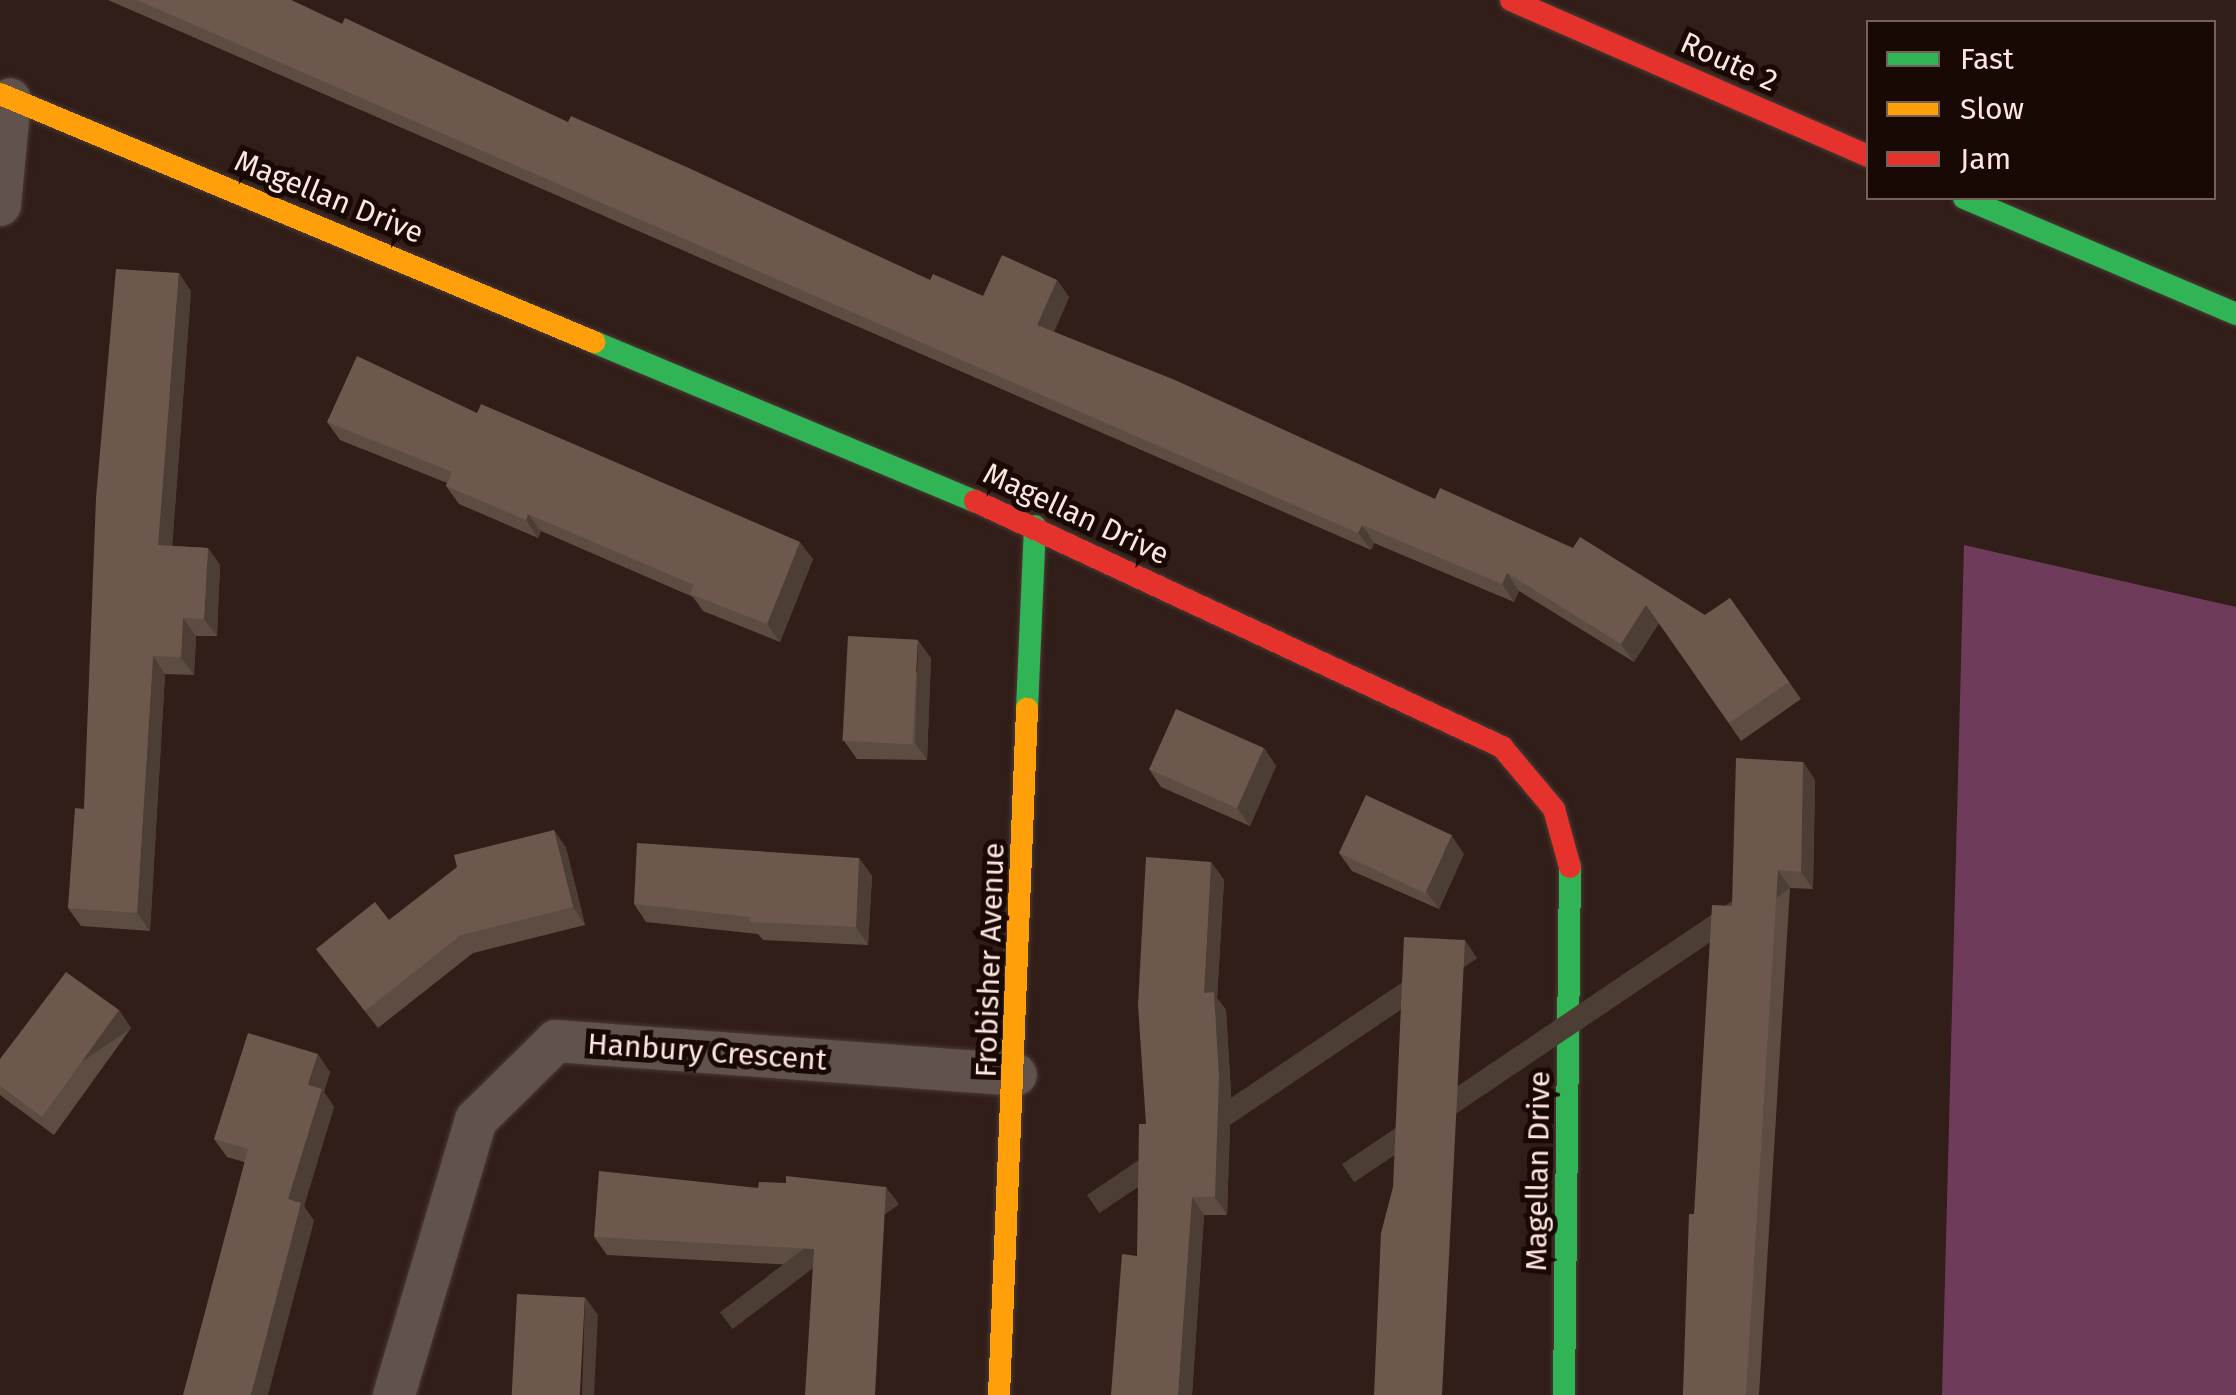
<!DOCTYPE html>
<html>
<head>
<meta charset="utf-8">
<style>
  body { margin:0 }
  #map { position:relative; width:2236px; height:1395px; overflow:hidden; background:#321e18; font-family:"Fira Sans",sans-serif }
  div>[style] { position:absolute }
  .forest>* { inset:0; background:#6e3b5b }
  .roads { filter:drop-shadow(0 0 2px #4a3a36) drop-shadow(0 0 2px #4a3a36) }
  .street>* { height:42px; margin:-21px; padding:0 21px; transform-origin:21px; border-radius:21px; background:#61524d }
  .fast>* { height:22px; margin:-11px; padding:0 11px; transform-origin:11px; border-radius:11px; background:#30b455 }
  .slow>* { height:22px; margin:-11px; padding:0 11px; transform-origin:11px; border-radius:11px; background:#ff9f0a }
  .jam>* { height:22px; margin:-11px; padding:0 11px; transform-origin:11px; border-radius:11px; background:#e5322d }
  .wall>* { inset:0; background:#5d4c41 }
  .shaded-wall>* { inset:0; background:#4c3e35; transform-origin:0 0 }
  .building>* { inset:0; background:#6c584c; transform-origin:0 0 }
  span { translate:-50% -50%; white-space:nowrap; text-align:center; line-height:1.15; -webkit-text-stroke:10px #180905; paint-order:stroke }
  .street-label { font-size:30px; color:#fee5dd }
  .legend { position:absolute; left:1866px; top:20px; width:350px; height:180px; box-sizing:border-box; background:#180905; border:2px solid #74615b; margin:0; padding:12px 18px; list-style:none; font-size:30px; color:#fee5dd }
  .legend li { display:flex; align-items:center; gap:20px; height:50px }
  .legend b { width:50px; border:2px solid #74615b }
</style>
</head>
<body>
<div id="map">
  <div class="forest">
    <i style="clip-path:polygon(1964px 545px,2236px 607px,2236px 1395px,1942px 1395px)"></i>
  </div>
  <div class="roads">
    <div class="street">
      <i style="left:0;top:205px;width:106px;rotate:-84.6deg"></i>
      <i style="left:394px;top:1395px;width:287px;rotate:-73.4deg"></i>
      <i style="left:476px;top:1120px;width:112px;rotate:-44.6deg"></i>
      <i style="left:556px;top:1041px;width:461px;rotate:4.2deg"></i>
    </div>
    <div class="fast">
      <i style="left:1964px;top:198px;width:296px;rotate:23.1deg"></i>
      <i style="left:594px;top:342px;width:413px;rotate:22.7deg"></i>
      <i style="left:1027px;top:709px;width:183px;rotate:-87.5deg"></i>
      <i style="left:1564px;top:1395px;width:528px;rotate:-89.35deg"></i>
    </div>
    <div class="slow">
      <i style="left:0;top:94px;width:644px;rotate:22.66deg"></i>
      <i style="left:999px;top:1395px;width:687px;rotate:-87.66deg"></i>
    </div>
    <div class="jam">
      <i style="left:1511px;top:0;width:390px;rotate:23.6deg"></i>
      <i style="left:975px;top:501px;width:582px;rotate:25.02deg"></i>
      <i style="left:1502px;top:747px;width:81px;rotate:50deg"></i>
      <i style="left:1554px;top:809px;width:60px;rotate:74.6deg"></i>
    </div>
  </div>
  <div class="wall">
    <i style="clip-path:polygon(108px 0,291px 0,342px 24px,930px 280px,983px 296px,1057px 280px,1069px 297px,1054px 332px,1435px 499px,1705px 615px,1730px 598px,1801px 699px,1741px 741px,1659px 623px,1634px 662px,1519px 591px,1514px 602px,1374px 543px,1371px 550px)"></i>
    <i style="clip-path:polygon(191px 291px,172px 546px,208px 548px,220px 565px,217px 636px,196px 636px,194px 675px,165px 674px,150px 931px,81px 926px,68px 908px,84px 809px)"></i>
    <i style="clip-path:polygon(477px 413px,813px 559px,780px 642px,703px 611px,693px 597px,541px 531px,538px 538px,459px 504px,446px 486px,447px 483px,340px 440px,327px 422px)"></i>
    <i style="clip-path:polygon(931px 658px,927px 760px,857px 759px,844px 741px)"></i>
    <i style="clip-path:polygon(1264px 748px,1276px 766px,1250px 826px,1161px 787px,1149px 769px)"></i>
    <i style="clip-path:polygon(1803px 762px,1815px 780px,1813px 889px,1790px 888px,1759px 1395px,1683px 1395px,1694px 1214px)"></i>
    <i style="clip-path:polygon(554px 830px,566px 848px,585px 925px,473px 953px,378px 1028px,316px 949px,389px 920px)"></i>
    <i style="clip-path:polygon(1339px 853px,1464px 854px,1439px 909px,1352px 871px)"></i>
    <i style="clip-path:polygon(859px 858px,872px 876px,868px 945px,763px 940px,758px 934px,646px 922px,634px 904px)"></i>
    <i style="clip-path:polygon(1211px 862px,1224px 880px,1217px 998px,1226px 1010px,1231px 1094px,1227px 1215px,1204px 1215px,1192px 1395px,1111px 1395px,1137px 1256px,1146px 1124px)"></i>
    <i style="clip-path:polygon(131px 1028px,54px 1135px,0 1095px,0 1059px)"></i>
    <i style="clip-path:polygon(330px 1072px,324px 1092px,334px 1107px,304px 1206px,314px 1221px,244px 1162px,227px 1157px,214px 1139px)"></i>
    <i style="clip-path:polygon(899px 1204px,813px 1266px,607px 1255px,594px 1237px)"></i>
  </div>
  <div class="shaded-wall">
    <i style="clip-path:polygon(179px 273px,191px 291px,171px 563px,158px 545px)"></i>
    <i style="clip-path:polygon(1057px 280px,1069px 297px,1049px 343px,1037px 325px)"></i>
    <i style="clip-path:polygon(528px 514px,541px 531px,538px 538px,526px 520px)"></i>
    <i style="clip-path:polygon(1362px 525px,1374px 543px,1371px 550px,1358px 533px)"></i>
    <i style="clip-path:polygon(800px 542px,813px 559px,780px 642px,767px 624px)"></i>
    <i style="clip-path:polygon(208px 548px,220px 565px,217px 636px,204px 619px)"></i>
    <i style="clip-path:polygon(1507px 573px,1519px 591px,1514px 602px,1502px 584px)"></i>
    <i style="clip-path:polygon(1646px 605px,1659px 623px,1634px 662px,1621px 644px)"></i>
    <i style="clip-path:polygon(183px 618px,196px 636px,194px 675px,181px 657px)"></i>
    <i style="clip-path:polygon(918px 640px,931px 658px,927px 760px,915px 743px)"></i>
    <i style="clip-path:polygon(153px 656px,165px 674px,150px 931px,137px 913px)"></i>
    <i style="clip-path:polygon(1264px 748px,1276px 766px,1250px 826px,1237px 808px)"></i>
    <i style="clip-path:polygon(1803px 762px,1815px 780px,1813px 889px,1801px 872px)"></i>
    <i style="clip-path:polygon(554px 830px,566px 848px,585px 925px,573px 907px)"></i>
    <i style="clip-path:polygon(1452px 836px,1464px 854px,1439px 909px,1426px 891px)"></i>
    <i style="clip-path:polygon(859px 858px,872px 876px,868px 945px,856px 927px)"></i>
    <i style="clip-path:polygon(1211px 862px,1224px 880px,1217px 998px,1226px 1010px,1231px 1094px,1227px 1215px,1215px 1197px,1204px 993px)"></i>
    <i style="left:1778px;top:870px;width:22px;height:526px;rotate:56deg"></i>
    <i style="left:1465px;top:940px;width:22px;height:456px;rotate:56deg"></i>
    <i style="left:119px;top:1010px;width:22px;height:132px;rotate:56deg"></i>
    <i style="clip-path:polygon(318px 1054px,330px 1072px,324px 1092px,334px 1107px,304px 1206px,314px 1221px,268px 1395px,251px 1395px,308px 1085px)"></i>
    <i style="left:886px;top:1187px;width:21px;height:208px;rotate:53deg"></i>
    <i style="clip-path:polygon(1192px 1197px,1204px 1215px,1192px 1395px,1178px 1395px)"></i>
    <i style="clip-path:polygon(585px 1297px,598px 1315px,594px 1395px,582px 1395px)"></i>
  </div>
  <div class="building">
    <i style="clip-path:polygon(137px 0,291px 0,342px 24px,345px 18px,568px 122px,571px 116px,691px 169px,930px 280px,933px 274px,983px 296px,1002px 255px,1057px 280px,1037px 325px,1175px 380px,1435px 499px,1440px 488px,1573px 548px,1580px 537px,1705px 615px,1730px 598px,1789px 682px,1729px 723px,1646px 605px,1621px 644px,1507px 573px,1502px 584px,1362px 525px,1358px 533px)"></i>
    <i style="clip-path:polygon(116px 269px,179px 273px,158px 545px,208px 548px,204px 619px,183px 618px,181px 657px,153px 656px,137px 913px,68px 908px,75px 808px,84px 809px,96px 498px)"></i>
    <i style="clip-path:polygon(357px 356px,477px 413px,481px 404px,800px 542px,767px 624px,690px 594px,694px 585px,528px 514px,526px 520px,446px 486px,452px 472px,327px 422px)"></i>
    <i style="left:848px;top:636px;width:70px;height:105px;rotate:3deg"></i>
    <i style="left:1176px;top:709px;width:96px;height:66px;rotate:24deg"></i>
    <i style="clip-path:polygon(1736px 758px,1803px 762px,1801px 872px,1778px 870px,1746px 1395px,1683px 1395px,1689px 1214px,1694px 1214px,1712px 905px,1732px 906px)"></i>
    <i style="left:1366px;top:795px;width:95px;height:64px;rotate:25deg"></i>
    <i style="clip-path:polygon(554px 830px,573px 907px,461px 935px,365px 1011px,316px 949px,375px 902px,389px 920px,457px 867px,454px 855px)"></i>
    <i style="clip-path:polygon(637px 843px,859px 858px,856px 927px,750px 922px,750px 917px,634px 904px)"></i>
    <i style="clip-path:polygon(1146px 857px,1211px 862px,1204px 993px,1214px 992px,1219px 1077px,1215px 1197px,1192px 1197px,1178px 1395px,1111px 1395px,1122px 1254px,1137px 1256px,1139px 1124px,1146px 1124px,1138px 1005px)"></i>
    <i style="clip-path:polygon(1404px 937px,1465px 940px,1442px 1395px,1374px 1395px,1381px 1233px,1393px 1187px)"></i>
    <i style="clip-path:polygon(66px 972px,119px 1010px,42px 1117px,0 1086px,0 1059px)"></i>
    <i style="clip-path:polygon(248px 1033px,318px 1054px,308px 1085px,322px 1089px,288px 1199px,301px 1203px,251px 1395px,183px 1395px,248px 1149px,214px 1139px)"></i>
    <i style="clip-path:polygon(599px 1171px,758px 1188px,759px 1182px,786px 1183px,786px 1176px,886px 1187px,875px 1395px,805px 1395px,814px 1249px,594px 1237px)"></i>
    <i style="left:517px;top:1294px;width:68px;height:101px;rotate:3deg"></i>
  </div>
  <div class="street-label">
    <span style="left:1729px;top:62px;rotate:24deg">Route 2</span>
    <span style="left:329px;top:197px;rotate:22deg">Magellan Drive</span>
    <span style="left:1076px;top:514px;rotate:25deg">Magellan Drive</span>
    <span style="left:990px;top:960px;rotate:-88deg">Frobisher Avenue</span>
    <span style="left:707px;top:1052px;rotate:4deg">Hanbury Crescent</span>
    <span style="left:1538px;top:1171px;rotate:-89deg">Magellan Drive</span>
  </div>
  <ul class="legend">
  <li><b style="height:12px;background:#30b455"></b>Fast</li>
  <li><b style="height:12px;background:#ff9f0a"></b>Slow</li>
  <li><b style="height:12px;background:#e5322d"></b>Jam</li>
  </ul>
</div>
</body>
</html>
